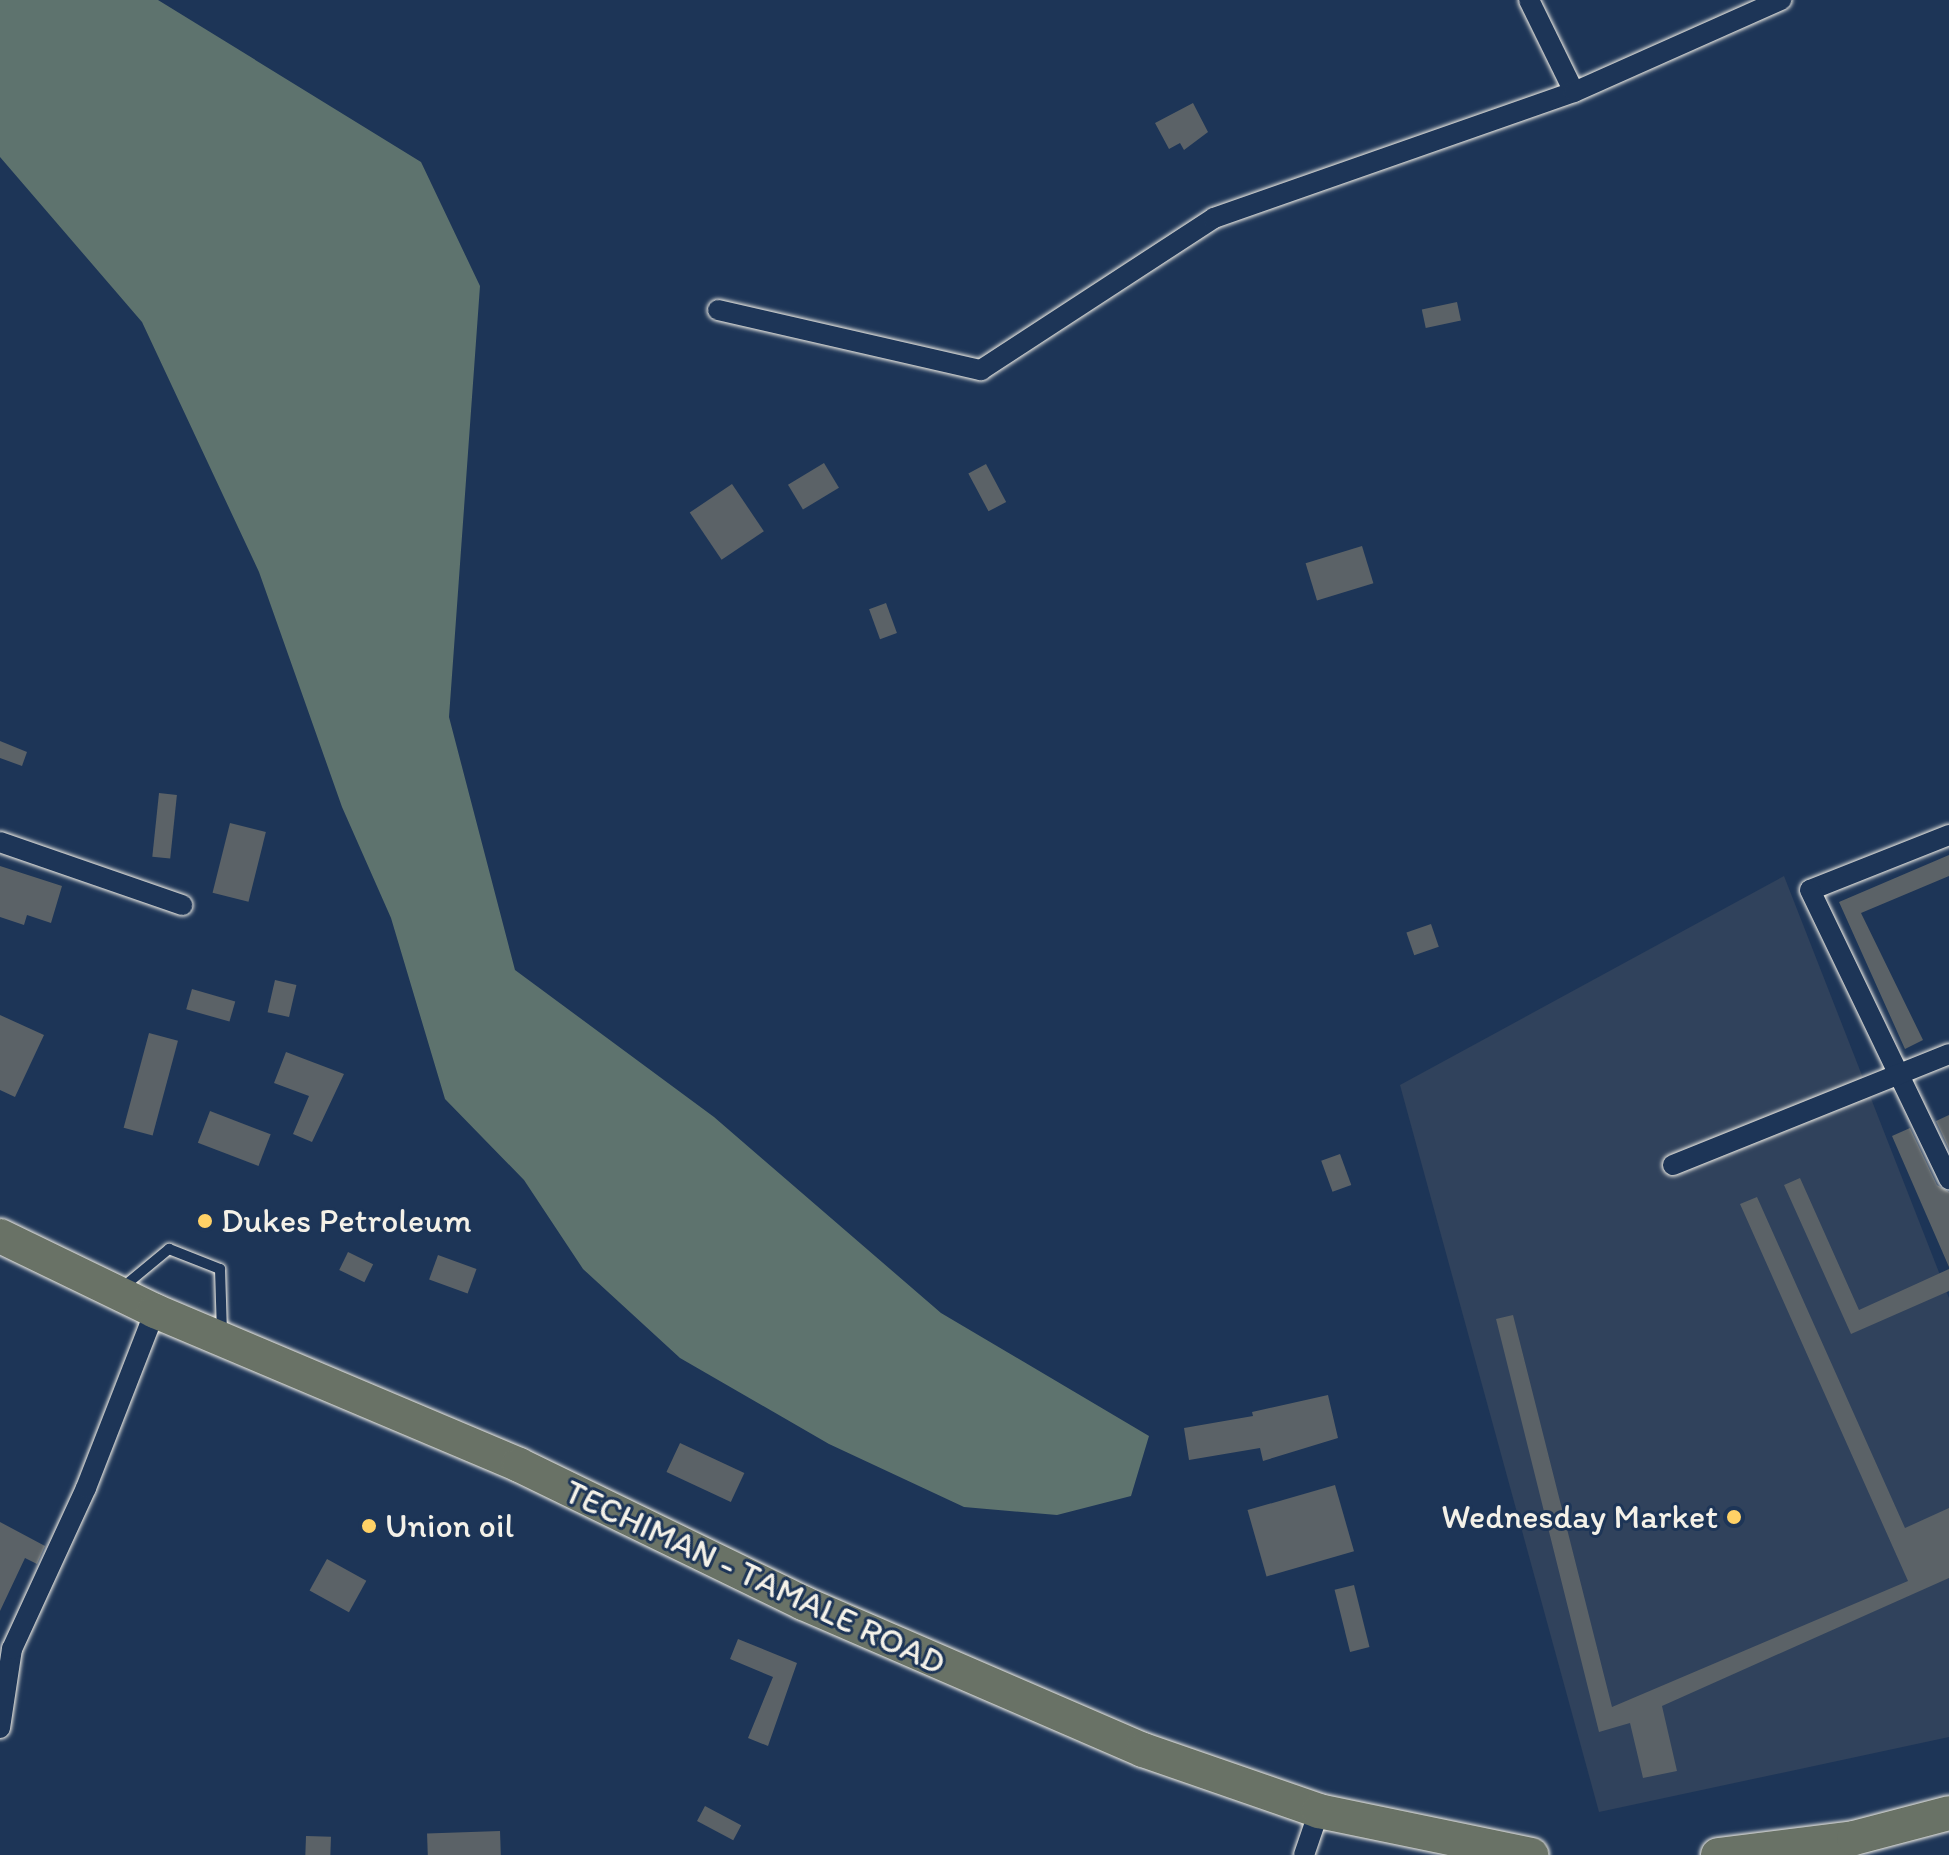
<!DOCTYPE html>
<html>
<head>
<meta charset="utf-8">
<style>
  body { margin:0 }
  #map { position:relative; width:1949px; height:1855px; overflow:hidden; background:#1d3557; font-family:Itim,sans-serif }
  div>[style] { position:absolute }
  .built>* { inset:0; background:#30425c }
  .green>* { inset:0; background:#5e736e }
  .building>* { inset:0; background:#5b6267; transform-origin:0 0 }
  .roads { filter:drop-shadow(0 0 2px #f4f1e8) drop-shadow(0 0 2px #f4f1e8) }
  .service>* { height:10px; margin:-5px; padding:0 5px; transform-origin:5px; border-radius:5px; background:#1d3557 }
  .minor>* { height:20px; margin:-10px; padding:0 10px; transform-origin:10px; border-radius:10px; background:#1d3557 }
  .trunk>* { height:34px; margin:-17px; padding:0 17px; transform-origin:17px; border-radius:17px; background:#697266 }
  .dots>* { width:22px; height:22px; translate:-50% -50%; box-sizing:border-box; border:4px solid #1d3557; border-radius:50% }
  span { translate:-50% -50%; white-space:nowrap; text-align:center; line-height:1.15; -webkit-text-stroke:6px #1d3557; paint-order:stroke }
  .poi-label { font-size:34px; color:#f4f1e8 }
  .left { translate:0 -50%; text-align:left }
  .right { translate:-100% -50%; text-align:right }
  .street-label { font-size:34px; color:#f4f1e8 }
</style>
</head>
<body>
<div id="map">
  <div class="built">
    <i style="clip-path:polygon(1784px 876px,1949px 1298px,1949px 1737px,1599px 1812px,1400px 1085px)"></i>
  </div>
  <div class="green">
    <i style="clip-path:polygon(0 0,158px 0,421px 162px,480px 286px,449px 717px,515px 970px,714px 1117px,941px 1313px,1149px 1436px,1131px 1496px,1057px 1515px,964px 1507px,829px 1444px,680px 1358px,583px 1269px,524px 1180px,445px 1099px,391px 918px,342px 807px,259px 572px,142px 322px,0 157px)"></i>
  </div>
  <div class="building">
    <i style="clip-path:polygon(1193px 103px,1208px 132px,1184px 150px,1180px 143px,1169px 149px,1155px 123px)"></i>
    <i style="left:1457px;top:302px;width:19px;height:36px;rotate:78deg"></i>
    <i style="left:824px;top:463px;width:29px;height:42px;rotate:59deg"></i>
    <i style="left:986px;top:464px;width:43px;height:20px;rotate:62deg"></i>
    <i style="left:732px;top:484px;width:57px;height:51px;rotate:56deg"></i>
    <i style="left:1362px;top:546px;width:39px;height:59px;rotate:73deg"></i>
    <i style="left:886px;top:603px;width:32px;height:18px;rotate:70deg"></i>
    <i style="clip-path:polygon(0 741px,27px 752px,22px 766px,0 758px)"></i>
    <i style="left:159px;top:793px;width:18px;height:64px;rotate:6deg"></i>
    <i style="left:230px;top:823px;width:37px;height:72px;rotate:14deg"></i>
    <i style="clip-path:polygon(1949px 855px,1949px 876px,1861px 913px,1923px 1040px,1905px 1049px,1839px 902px)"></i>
    <i style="clip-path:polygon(0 866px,62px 886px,51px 923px,27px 915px,24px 925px,0 917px)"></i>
    <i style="left:1431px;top:924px;width:24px;height:26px;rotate:71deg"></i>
    <i style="left:275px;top:980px;width:22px;height:33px;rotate:13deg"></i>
    <i style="left:192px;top:989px;width:45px;height:21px;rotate:16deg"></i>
    <i style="clip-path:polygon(0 1015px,44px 1035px,15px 1097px,0 1090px)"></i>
    <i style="left:149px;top:1033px;width:30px;height:98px;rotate:15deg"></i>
    <i style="clip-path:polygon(286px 1052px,344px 1074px,312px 1142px,293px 1134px,309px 1096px,274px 1083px)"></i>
    <i style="left:210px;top:1111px;width:65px;height:34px;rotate:21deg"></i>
    <i style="clip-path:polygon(1949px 1115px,1949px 1149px,1936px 1121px)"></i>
    <i style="clip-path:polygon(1910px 1128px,1937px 1185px,1949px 1192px,1949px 1267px,1892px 1136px)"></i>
    <i style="left:1340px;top:1154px;width:33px;height:20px;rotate:70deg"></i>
    <i style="clip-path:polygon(1800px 1178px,1859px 1310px,1949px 1269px,1949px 1291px,1851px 1334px,1784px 1185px)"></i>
    <i style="clip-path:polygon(1757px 1197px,1905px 1528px,1949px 1508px,1949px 1578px,1662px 1706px,1677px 1771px,1643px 1778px,1630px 1723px,1599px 1732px,1496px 1319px,1513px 1315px,1612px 1707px,1908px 1581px,1740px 1204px)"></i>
    <i style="left:348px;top:1252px;width:28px;height:20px;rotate:26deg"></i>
    <i style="left:438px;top:1255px;width:41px;height:26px;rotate:20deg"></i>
    <i style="clip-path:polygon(1328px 1395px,1338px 1438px,1263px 1461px,1260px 1448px,1189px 1460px,1184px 1428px,1253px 1416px,1252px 1412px)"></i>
    <i style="left:680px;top:1443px;width:71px;height:32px;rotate:25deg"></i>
    <i style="left:1335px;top:1485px;width:69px;height:91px;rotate:74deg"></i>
    <i style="clip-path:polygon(0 1522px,45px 1546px,37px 1564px,25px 1558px,0 1611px)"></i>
    <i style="left:327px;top:1559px;width:45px;height:36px;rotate:29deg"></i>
    <i style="left:1354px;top:1585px;width:64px;height:20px;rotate:76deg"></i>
    <i style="clip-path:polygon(738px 1639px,797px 1663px,768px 1746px,748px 1738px,773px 1677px,730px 1659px)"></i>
    <i style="left:705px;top:1806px;width:41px;height:17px;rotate:28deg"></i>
    <i style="left:500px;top:1831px;width:24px;height:73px;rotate:88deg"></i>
    <i style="left:306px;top:1836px;width:25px;height:19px;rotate:2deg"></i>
  </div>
  <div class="roads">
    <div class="service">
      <i style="left:123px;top:1287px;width:60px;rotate:-39.6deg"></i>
      <i style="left:169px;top:1249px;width:55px;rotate:21.4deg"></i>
      <i style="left:220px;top:1269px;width:64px;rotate:88.2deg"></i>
    </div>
    <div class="minor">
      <i style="left:1529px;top:0;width:102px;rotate:63.9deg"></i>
      <i style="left:718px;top:310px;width:270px;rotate:12.9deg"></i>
      <i style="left:981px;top:370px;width:278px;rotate:-33.1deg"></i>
      <i style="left:1214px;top:218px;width:381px;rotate:-19.3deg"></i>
      <i style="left:1574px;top:92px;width:227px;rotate:-24deg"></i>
      <i style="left:1949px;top:835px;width:149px;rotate:158.4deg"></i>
      <i style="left:1810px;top:890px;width:321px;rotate:64.3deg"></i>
      <i style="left:0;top:842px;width:193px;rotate:19.1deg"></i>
      <i style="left:1673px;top:1165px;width:297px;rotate:-21.9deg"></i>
      <i style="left:0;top:1728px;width:80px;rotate:-81.4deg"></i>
      <i style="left:12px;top:1649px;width:177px;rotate:-65.3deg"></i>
      <i style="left:86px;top:1488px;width:190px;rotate:-68.7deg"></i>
      <i style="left:1304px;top:1855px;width:46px;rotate:-71.2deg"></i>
    </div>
    <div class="trunk">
      <i style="left:0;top:1236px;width:172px;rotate:25.8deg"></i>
      <i style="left:155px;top:1311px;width:395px;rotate:22.9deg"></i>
      <i style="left:519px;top:1465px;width:316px;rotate:25.9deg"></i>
      <i style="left:803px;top:1603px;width:370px;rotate:23.4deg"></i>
      <i style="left:1143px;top:1750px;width:186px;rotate:19.1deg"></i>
      <i style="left:1319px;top:1811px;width:217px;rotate:11.7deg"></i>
      <i style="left:1718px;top:1855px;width:137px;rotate:-7.1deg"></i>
      <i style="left:1854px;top:1838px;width:98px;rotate:-14.7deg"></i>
    </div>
  </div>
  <div class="dots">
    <i style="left:205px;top:1221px;background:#ffd166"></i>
    <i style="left:1734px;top:1517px;background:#ffd166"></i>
    <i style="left:369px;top:1526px;background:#ffd166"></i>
  </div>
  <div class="poi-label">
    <span class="left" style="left:221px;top:1221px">Dukes Petroleum</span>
    <span class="right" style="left:1718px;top:1517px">Wednesday Market</span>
    <span class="left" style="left:385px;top:1526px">Union oil</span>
  </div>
  <div class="street-label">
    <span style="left:755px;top:1577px;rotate:25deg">TECHIMAN - TAMALE ROAD</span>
  </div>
</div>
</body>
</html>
